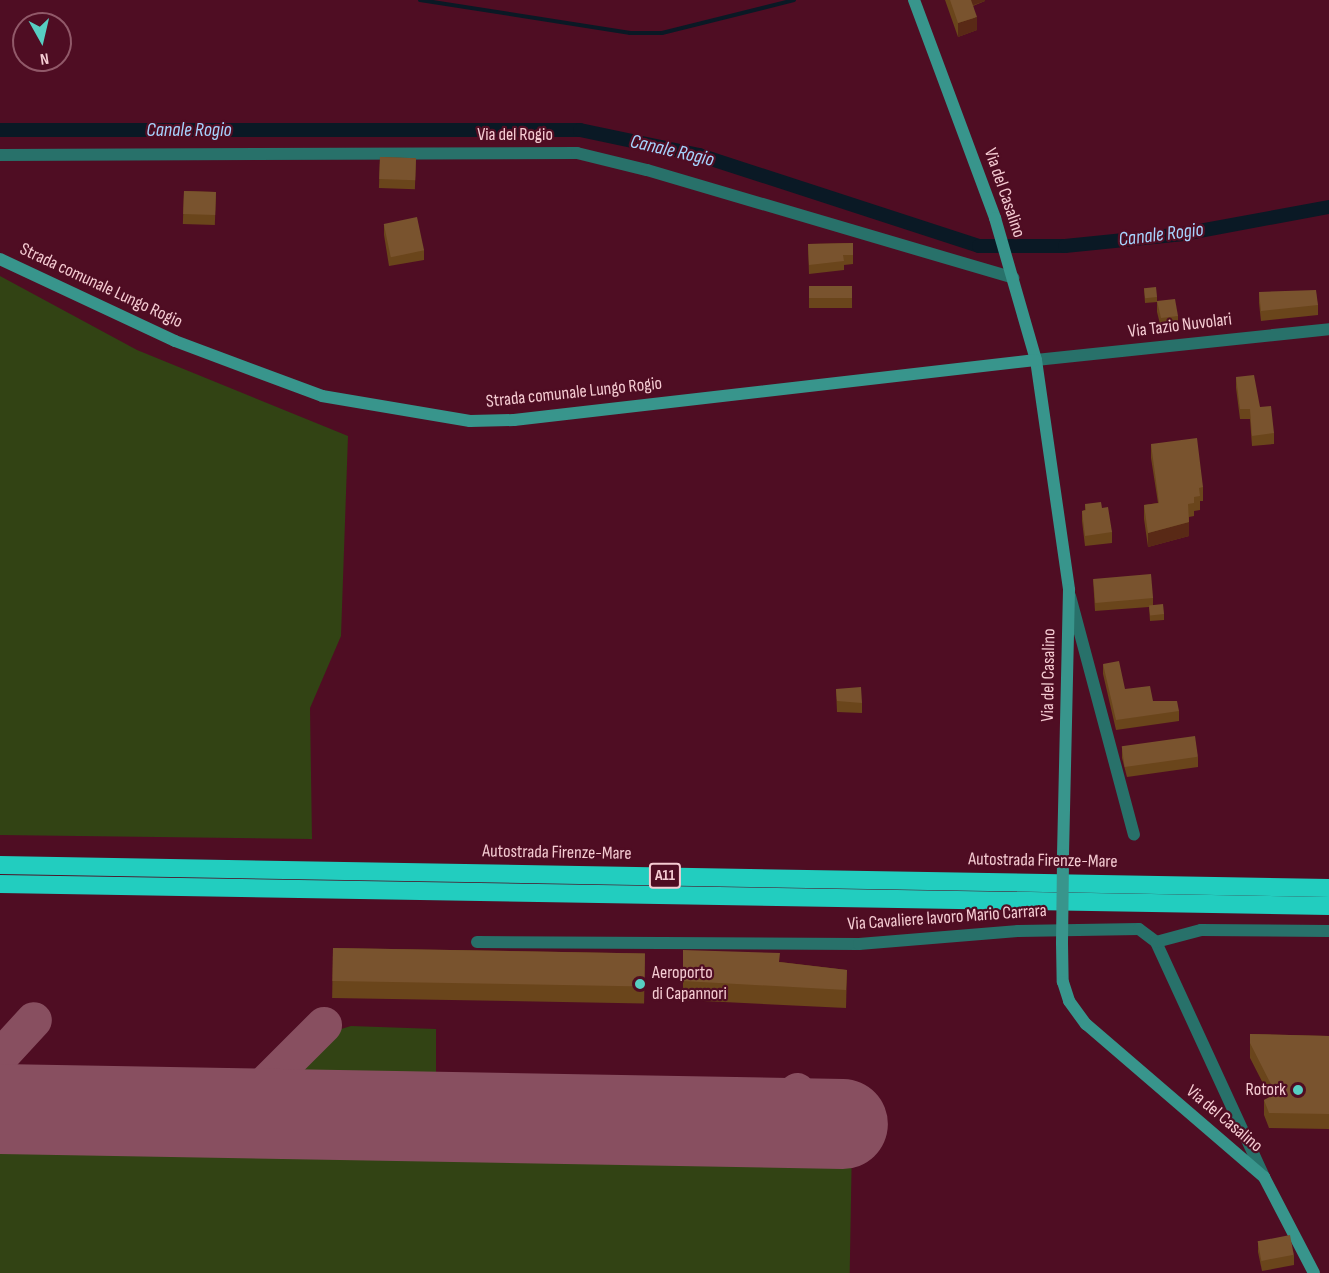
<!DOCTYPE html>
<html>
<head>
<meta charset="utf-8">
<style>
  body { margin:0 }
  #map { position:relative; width:1329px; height:1273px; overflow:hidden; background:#4f0d23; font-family:"Sofia Sans Condensed",sans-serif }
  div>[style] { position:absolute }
  .green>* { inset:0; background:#324314; transform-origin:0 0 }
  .stream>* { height:4px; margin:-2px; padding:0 2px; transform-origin:2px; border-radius:2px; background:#0a1925 }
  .canal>* { height:14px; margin:-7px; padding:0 7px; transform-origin:7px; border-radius:7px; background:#0a1925 }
  .taxiway>* { height:36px; margin:-18px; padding:0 18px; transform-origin:18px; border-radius:18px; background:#884f60 }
  .runway>* { height:90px; margin:-45px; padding:0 45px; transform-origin:45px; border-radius:45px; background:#884f60 }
  .street>* { height:12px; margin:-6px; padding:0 6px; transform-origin:6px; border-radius:6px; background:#28716a }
  .secondary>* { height:12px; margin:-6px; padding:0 6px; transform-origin:6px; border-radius:6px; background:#38958c }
  .highway>* { height:18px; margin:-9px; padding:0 9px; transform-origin:9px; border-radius:9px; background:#22cdbf }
  .secondary-bridge>* { height:12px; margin:-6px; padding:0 6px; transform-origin:6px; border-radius:6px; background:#38958c }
  .wall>* { inset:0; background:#6a451b; transform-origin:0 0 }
  .shaded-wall>* { inset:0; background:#592916 }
  .building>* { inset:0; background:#79532e; transform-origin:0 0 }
  .dots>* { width:16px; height:16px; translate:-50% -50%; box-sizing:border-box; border:3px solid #4f0d23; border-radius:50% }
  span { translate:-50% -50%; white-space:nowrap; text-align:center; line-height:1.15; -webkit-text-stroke:4.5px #4f0d23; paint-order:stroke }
  .shield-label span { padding:2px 4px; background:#4f0d23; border:2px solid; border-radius:4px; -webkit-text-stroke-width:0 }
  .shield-label { font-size:16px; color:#f5cbd2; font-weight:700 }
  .street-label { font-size:18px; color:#f5cbd2 }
  .poi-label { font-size:18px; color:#f5cbd2 }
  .left { translate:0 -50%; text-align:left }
  .right { translate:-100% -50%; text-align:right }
  .water-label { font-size:20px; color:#a6d4fe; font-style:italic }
  .north { position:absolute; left:12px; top:12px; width:60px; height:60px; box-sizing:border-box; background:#4f0d23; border:2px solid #915969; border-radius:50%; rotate:172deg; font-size:16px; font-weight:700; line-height:24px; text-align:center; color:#f5cbd2 }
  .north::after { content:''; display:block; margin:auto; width:21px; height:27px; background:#57cec2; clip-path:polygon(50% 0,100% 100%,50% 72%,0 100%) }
</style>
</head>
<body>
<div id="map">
  <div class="green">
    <i style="clip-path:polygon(0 276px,137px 350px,348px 436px,341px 636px,310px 708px,312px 839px,0 835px)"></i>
    <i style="clip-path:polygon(351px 1026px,436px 1029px,436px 1097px,281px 1092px,279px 1086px,285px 1079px,338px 1030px)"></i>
    <i style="left:0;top:1134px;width:852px;height:139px;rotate:1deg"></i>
  </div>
  <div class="stream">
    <i style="left:420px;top:0;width:213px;rotate:8.9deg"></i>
    <i style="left:630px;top:33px;width:32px"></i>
    <i style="left:662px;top:33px;width:136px;rotate:-14deg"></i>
  </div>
  <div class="canal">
    <i style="left:0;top:130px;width:580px"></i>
    <i style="left:580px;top:130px;width:122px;rotate:11.9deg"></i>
    <i style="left:699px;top:155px;width:294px;rotate:18deg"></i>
    <i style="left:979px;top:246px;width:86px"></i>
    <i style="left:1065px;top:246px;width:119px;rotate:-5.8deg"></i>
    <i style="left:1183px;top:234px;width:148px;rotate:-10.5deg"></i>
  </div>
  <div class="taxiway">
    <i style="left:0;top:1057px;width:50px;rotate:-47.4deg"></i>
    <i style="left:272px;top:1078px;width:22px;rotate:87deg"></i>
    <i style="left:273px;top:1100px;width:24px;rotate:36deg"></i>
    <i style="left:222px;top:1113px;width:27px;rotate:-24deg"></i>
    <i style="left:247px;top:1102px;width:109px;rotate:-45deg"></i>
    <i style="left:795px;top:1123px;width:32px;rotate:-86deg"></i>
  </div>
  <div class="runway">
    <i style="left:0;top:1109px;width:843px;rotate:1.02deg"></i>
  </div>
  <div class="street">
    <i style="left:0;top:155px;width:577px;rotate:-0.2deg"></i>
    <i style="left:577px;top:153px;width:72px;rotate:13.7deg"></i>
    <i style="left:647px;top:170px;width:382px;rotate:16.4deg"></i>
    <i style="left:1036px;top:360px;width:295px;rotate:-6deg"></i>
    <i style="left:1070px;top:596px;width:247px;rotate:75deg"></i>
    <i style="left:477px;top:942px;width:382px;rotate:0.3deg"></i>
    <i style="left:859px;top:944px;width:160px;rotate:-4.7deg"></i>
    <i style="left:1018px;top:931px;width:121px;rotate:-0.9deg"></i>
    <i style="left:1139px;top:929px;width:21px;rotate:37deg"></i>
    <i style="left:1156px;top:942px;width:259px;rotate:65.3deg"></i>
    <i style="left:1156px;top:942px;width:47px;rotate:-14.9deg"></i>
    <i style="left:1201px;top:930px;width:128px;rotate:0.4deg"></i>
  </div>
  <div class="secondary">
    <i style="left:914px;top:0;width:233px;rotate:69.6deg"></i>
    <i style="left:995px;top:218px;width:148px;rotate:73.9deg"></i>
    <i style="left:1036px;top:360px;width:232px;rotate:81.8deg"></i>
    <i style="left:1069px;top:590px;width:265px;rotate:91.3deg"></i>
    <i style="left:0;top:259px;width:193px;rotate:25.1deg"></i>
    <i style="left:175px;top:341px;width:157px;rotate:20.5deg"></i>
    <i style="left:322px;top:396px;width:150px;rotate:9.6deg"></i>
    <i style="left:470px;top:421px;width:44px;rotate:-1.3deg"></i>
    <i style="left:514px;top:420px;width:525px;rotate:-6.56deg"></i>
    <i style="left:1062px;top:943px;width:39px;rotate:89deg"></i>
    <i style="left:1063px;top:982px;width:20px;rotate:72deg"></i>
    <i style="left:1069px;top:1001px;width:29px;rotate:54deg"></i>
    <i style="left:1086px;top:1024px;width:235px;rotate:40.7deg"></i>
    <i style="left:1264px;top:1177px;width:108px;rotate:62.5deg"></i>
  </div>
  <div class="highway">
    <i style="left:0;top:865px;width:1329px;rotate:0.99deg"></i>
    <i style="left:0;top:884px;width:1329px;rotate:0.95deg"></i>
  </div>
  <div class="secondary-bridge">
    <i style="left:1062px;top:943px;width:88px;rotate:-89.3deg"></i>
  </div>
  <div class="wall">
    <i style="clip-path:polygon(945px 0,985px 0,985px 1px,973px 6px,977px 30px,958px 37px)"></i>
    <i style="left:380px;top:157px;width:36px;height:31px;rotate:2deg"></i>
    <i style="left:184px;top:191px;width:32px;height:33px;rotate:2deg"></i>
    <i style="clip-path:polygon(384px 224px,424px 250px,424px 260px,389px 266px,384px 235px)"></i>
    <i style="clip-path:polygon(853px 243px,853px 264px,844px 265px,844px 270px,809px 274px,808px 244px)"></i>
    <i style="left:809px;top:286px;width:43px;height:22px"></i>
    <i style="clip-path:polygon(1144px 288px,1157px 297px,1157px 301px,1178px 316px,1178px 326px,1161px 328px,1157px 312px,1157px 302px,1145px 303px)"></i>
    <i style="clip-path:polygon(1259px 292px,1318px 305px,1318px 315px,1261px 321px,1259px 303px)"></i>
    <i style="clip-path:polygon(1236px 377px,1260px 407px,1274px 433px,1274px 444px,1252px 446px,1250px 419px,1240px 419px,1236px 388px)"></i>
    <i style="clip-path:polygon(1151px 444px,1203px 487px,1203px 501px,1200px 501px,1200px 510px,1194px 511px,1194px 516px,1189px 517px,1189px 536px,1148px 547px,1144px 519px,1144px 505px,1158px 503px,1151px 458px)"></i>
    <i style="clip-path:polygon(1085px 504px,1102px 508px,1112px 532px,1112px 543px,1085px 546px,1082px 521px,1082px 511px,1085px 510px)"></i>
    <i style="clip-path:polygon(1093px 579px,1153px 598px,1153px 605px,1164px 614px,1164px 620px,1150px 621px,1149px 607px,1095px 611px)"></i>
    <i style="clip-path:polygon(1103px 664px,1125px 689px,1153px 701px,1179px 711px,1179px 721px,1116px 730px,1103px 674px)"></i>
    <i style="clip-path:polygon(836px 689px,862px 703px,862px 713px,837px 712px)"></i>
    <i style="clip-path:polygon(1122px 748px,1198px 757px,1198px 767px,1127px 777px,1122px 758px)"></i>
    <i style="left:333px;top:948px;width:312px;height:50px;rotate:1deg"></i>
    <i style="clip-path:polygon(780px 962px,847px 970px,846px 1008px,683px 1000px,683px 981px)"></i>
    <i style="clip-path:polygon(1250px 1034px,1329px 1036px,1329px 1129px,1269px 1128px,1264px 1115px,1264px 1100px,1270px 1097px,1250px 1058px)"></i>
    <i style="clip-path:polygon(1258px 1241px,1294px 1255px,1294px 1265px,1262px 1271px,1258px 1252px)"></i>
  </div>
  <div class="shaded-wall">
    <i style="clip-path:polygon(968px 0,985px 0,985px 1px,968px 7px)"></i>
    <i style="clip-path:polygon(977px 17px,977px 30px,958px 37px,958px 23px)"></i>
    <i style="clip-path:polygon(1189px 522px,1189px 536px,1148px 547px,1148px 533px)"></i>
  </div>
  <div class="building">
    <i style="clip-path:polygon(950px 0,971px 0,977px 17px,958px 23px)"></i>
    <i style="left:380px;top:157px;width:36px;height:22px;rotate:2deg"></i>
    <i style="left:184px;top:191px;width:32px;height:23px;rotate:2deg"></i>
    <i style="left:417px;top:217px;width:34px;height:34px;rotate:78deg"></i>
    <i style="clip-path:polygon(853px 243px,853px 255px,843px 255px,844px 261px,809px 265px,808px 244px)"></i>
    <i style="left:809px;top:286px;width:43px;height:12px"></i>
    <i style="left:1156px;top:287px;width:10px;height:12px;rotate:84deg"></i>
    <i style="clip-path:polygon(1316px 290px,1318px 305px,1261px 311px,1259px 292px)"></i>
    <i style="clip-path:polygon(1175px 299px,1178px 316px,1161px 318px,1157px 301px)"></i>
    <i style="clip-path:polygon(1254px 375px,1260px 407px,1271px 406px,1274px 433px,1252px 436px,1250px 409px,1240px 409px,1236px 377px)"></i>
    <i style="clip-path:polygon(1197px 438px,1203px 487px,1199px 488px,1200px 496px,1194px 497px,1194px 503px,1188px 504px,1189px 522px,1148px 533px,1144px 505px,1159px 503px,1151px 444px)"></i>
    <i style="clip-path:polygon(1101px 502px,1102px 508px,1108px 507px,1112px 532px,1085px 536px,1082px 511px,1086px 510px,1085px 504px)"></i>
    <i style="left:1151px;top:574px;width:24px;height:58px;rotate:85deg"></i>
    <i style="left:1163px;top:604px;width:10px;height:14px;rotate:84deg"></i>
    <i style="clip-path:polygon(1119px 661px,1125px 689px,1150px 686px,1153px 701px,1177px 701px,1179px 711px,1116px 720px,1103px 664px)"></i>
    <i style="clip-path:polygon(861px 687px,862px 703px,837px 701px,836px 689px)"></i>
    <i style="left:1195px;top:736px;width:21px;height:74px;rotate:82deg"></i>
    <i style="left:333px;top:948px;width:312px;height:33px;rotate:1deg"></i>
    <i style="clip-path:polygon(683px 950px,780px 953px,779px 962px,847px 970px,846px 990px,683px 981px)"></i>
    <i style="clip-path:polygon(1250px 1034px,1329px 1036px,1329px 1114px,1269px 1113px,1264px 1100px,1276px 1094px,1250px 1043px)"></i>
    <i style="left:1290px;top:1235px;width:20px;height:33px;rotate:79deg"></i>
  </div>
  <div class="dots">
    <i style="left:640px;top:984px;background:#57cec2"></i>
    <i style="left:1298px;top:1090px;background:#57cec2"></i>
  </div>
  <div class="shield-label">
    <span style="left:665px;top:876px">A11</span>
  </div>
  <div class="street-label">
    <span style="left:515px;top:135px">Via del Rogio</span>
    <span style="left:1004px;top:193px;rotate:71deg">Via del Casalino</span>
    <span style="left:101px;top:286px;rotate:25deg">Strada comunale Lungo Rogio</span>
    <span style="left:1180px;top:326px;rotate:-7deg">Via Tazio Nuvolari</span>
    <span style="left:574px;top:393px;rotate:-6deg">Strada comunale Lungo Rogio</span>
    <span style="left:1049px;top:675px;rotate:-89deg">Via del Casalino</span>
    <span style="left:557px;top:853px;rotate:1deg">Autostrada Firenze-Mare</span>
    <span style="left:1043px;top:861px;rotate:1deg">Autostrada Firenze-Mare</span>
    <span style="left:947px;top:918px;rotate:-4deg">Via Cavaliere lavoro Mario Carrara</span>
    <span style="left:1224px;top:1119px;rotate:40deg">Via del Casalino</span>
  </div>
  <div class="poi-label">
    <span class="left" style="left:652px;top:984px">Aeroporto<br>di Capannori</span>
    <span class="right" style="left:1286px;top:1090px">Rotork</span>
  </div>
  <div class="water-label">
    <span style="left:189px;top:130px">Canale Rogio</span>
    <span style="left:672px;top:151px;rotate:13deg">Canale Rogio</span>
    <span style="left:1161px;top:235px;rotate:-7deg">Canale Rogio</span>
  </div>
  <div class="north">N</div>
</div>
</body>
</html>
